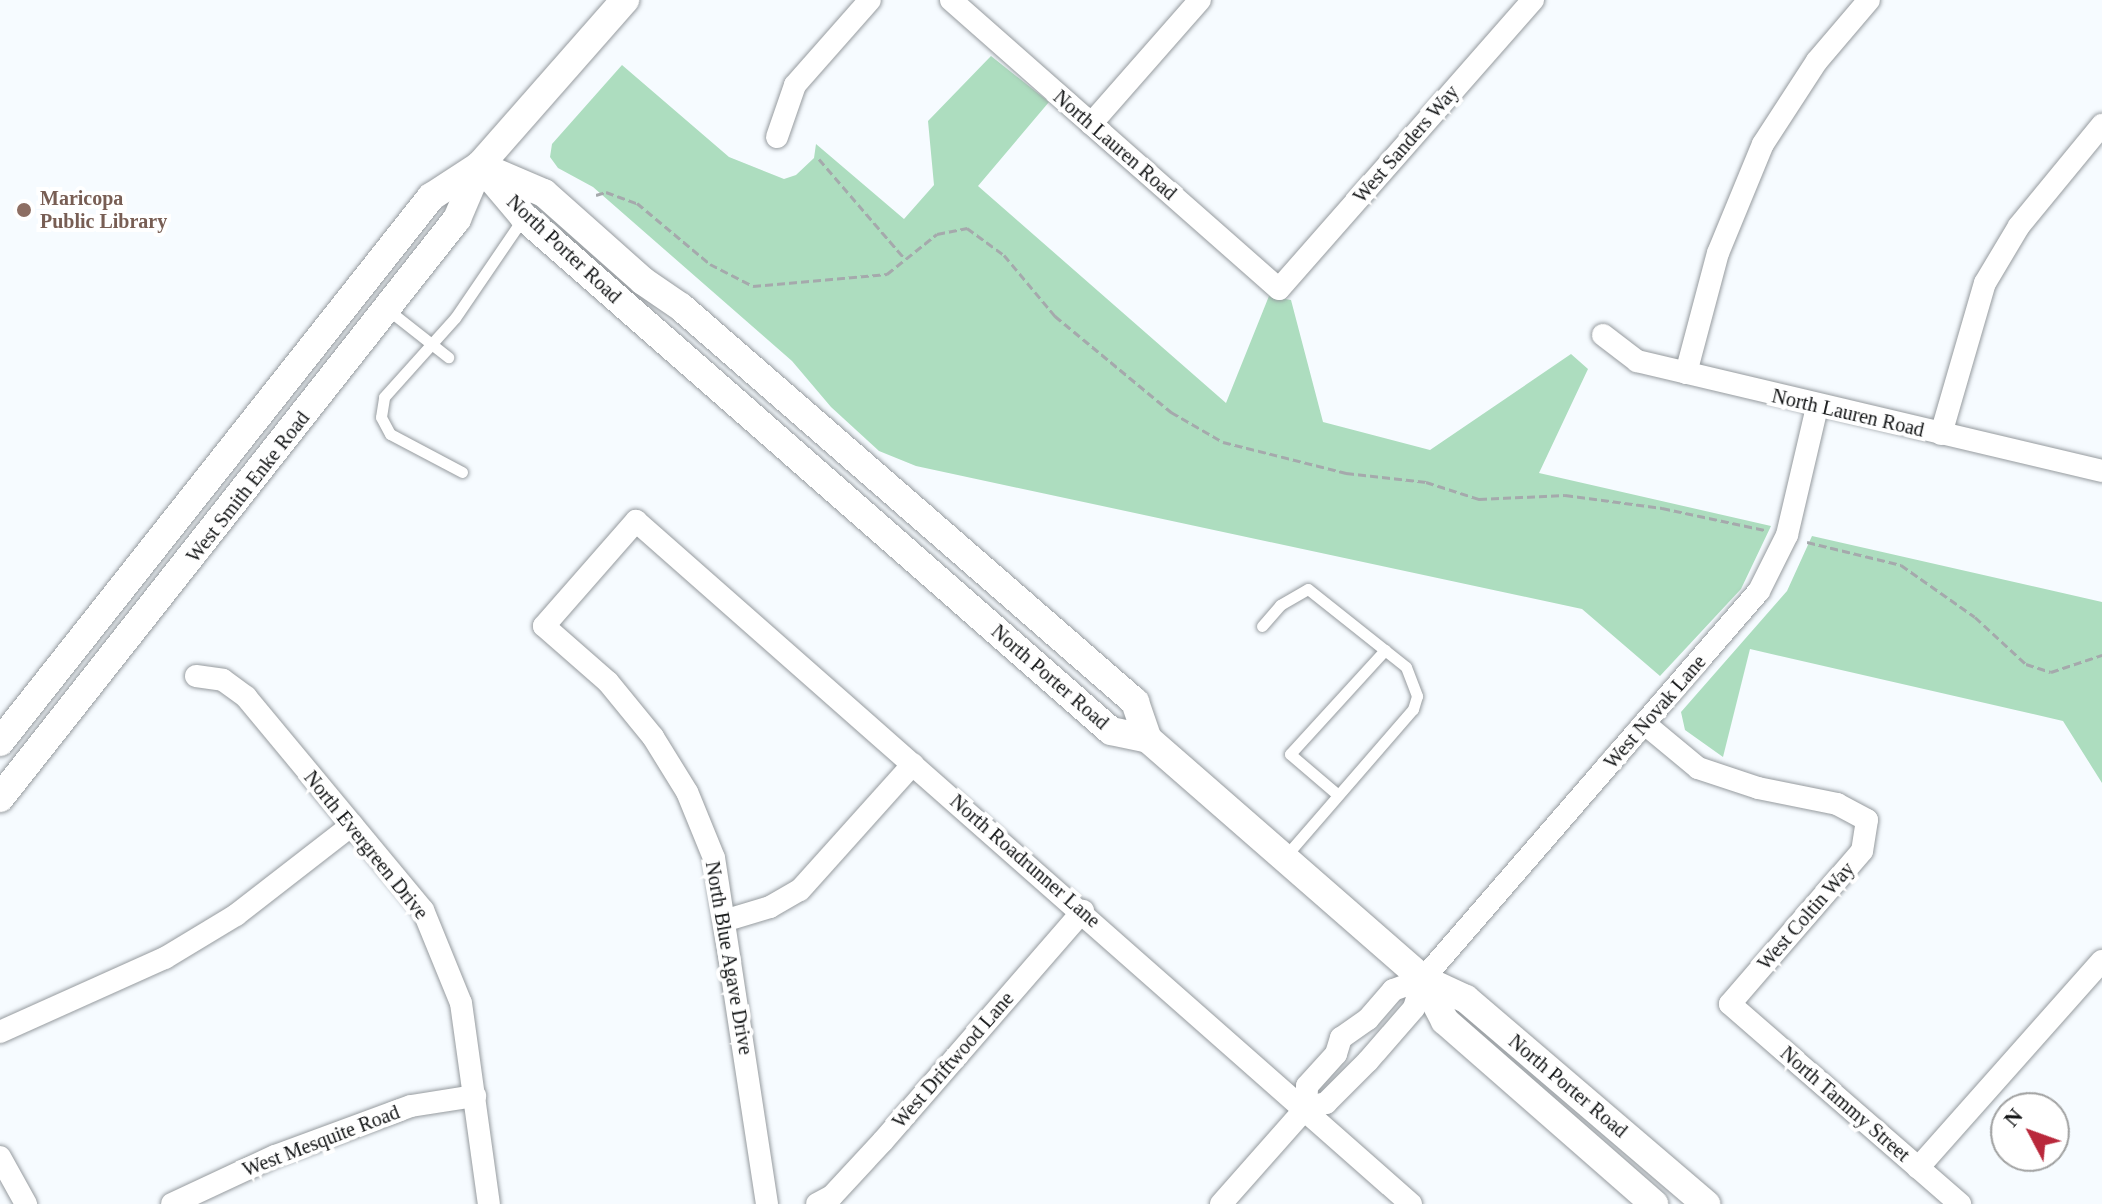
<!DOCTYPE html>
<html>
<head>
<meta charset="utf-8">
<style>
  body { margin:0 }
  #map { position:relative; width:2102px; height:1204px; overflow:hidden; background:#f6fbff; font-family:Georgia,serif }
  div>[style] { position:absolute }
  .green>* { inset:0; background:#adddbf }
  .path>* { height:3px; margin-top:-1.5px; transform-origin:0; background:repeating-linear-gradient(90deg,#a5a9ac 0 8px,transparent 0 12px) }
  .roads { filter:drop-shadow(0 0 2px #969b9f) drop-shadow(0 0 2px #969b9f) }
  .service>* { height:11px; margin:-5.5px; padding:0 5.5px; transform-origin:5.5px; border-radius:5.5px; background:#fff }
  .minor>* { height:22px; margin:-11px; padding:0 11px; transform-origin:11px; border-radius:11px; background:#fff }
  .tertiary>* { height:28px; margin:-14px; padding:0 14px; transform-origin:14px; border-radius:14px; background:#fff }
  .dots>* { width:22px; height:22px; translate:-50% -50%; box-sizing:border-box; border:4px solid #fff; border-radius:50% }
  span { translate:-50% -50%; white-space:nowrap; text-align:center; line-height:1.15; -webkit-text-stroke:8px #fff; paint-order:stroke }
  .street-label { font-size:20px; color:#121415 }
  .education-label { font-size:20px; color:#785e54; font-weight:700 }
  .left { translate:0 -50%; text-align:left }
  .north { position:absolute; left:1990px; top:1092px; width:80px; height:80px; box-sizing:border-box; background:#fff; border:2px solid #a0a1a1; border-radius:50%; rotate:311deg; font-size:22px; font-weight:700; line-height:32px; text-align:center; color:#121415 }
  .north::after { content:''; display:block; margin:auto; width:28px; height:36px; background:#b9283b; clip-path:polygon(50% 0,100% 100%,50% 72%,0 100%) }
</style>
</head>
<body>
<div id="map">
  <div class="green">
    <i style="clip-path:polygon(991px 56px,1049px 102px,978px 186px,1226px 403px,1269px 296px,1291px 300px,1323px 422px,1430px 450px,1571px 354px,1588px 369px,1539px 473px,1771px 526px,1741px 589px,1660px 676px,1582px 609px,916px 466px,879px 451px,831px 407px,792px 361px,593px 187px,558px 168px,550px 157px,552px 144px,622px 65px,729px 157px,784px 179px,796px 175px,814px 158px,816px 144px,904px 219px,934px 185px,928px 121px)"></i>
    <i style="clip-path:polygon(1812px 536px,2102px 602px,2102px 783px,2063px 721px,1750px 649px,1723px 757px,1685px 730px,1681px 712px,1787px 591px)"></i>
  </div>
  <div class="path">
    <i style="left:819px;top:159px;width:132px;rotate:49.3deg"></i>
    <i style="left:596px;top:195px;width:10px;rotate:-17deg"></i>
    <i style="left:606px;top:192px;width:33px;rotate:20deg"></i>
    <i style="left:637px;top:203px;width:95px;rotate:39.9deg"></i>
    <i style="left:710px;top:264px;width:48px;rotate:27.1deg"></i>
    <i style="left:753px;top:286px;width:135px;rotate:-5.1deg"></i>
    <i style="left:887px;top:274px;width:64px;rotate:-38.7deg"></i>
    <i style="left:937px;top:234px;width:31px;rotate:-11deg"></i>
    <i style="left:967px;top:228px;width:46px;rotate:36.1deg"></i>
    <i style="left:1004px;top:255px;width:80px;rotate:50.1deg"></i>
    <i style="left:1055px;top:316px;width:151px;rotate:39.6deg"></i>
    <i style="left:1171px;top:412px;width:60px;rotate:30deg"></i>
    <i style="left:1223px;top:442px;width:127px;rotate:14.1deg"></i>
    <i style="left:1346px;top:473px;width:81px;rotate:6.4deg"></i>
    <i style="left:1426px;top:482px;width:56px;rotate:17.8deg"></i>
    <i style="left:1479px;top:499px;width:86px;rotate:-2.7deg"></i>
    <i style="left:1565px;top:495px;width:98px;rotate:7.6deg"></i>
    <i style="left:1662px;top:508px;width:105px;rotate:12.1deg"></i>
    <i style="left:1807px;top:542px;width:97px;rotate:13.7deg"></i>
    <i style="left:1901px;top:565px;width:90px;rotate:35.1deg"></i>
    <i style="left:1975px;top:617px;width:69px;rotate:42.7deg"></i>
    <i style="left:2026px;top:664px;width:26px;rotate:18deg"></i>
    <i style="left:2051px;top:672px;width:54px;rotate:-18.4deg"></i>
  </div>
  <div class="roads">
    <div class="service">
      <i style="left:387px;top:309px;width:78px;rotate:38.2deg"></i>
      <i style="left:462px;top:472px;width:81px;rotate:-152.2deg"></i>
      <i style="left:390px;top:434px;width:19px;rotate:-118deg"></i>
      <i style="left:381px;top:417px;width:20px;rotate:-81deg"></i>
      <i style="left:384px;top:397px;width:106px;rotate:-48.1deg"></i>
      <i style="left:455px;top:318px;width:122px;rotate:-55.7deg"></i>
      <i style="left:1262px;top:626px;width:28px;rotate:-49deg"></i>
      <i style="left:1280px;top:605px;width:32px;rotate:-30deg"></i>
      <i style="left:1308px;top:589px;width:125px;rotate:38.5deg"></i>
      <i style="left:1406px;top:667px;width:31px;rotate:69deg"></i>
      <i style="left:1417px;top:696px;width:14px;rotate:107deg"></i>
      <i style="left:1413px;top:709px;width:196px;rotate:130.9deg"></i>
      <i style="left:1338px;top:795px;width:63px;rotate:-139.5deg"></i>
      <i style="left:1290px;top:754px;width:141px;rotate:-47.6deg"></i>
    </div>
    <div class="minor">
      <i style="left:951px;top:0;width:437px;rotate:41.4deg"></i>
      <i style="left:1279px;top:289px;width:385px;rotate:-48.7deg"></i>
      <i style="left:1091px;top:124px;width:165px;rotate:-48.7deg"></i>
      <i style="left:777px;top:137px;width:55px;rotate:-70.9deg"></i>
      <i style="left:795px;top:85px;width:113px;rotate:-48.6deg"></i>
      <i style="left:1603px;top:335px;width:43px;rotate:37.4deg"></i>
      <i style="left:1637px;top:361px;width:478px;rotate:13.3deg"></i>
      <i style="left:1686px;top:373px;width:124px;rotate:-75.1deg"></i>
      <i style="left:1718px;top:253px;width:118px;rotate:-67.6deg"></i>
      <i style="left:1763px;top:144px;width:99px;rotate:-57deg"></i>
      <i style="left:1817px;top:61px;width:80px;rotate:-49.6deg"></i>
      <i style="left:1941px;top:434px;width:157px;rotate:-73.8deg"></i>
      <i style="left:1985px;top:283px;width:66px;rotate:-59.2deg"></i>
      <i style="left:2019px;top:226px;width:131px;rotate:-50.6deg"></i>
      <i style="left:196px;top:676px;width:27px;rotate:8deg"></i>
      <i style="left:223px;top:680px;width:29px;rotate:36deg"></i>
      <i style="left:246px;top:697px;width:277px;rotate:50.3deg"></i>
      <i style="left:423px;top:910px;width:100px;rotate:67.8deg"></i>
      <i style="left:461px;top:1003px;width:203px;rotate:82.1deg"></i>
      <i style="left:1645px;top:724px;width:69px;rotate:39.7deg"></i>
      <i style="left:1698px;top:768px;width:63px;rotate:18.4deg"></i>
      <i style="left:1758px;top:788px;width:81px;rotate:11.4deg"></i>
      <i style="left:1837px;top:804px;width:34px;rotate:28deg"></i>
      <i style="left:1867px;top:820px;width:31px;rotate:99deg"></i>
      <i style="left:1862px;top:851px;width:202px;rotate:130.8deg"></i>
      <i style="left:1730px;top:1004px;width:305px;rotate:41deg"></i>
      <i style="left:727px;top:920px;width:45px;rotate:-16.8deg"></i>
      <i style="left:770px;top:907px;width:34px;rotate:-30deg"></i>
      <i style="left:800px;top:890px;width:169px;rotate:-48.1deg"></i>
      <i style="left:0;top:1032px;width:181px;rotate:-24.2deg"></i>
      <i style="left:165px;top:958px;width:83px;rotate:-31.2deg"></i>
      <i style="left:236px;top:915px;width:147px;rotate:-37.8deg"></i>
      <i style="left:1306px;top:1108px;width:22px;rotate:-87deg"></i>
      <i style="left:1307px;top:1086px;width:43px;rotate:-47.8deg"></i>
      <i style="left:1336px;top:1054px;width:17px;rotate:-73deg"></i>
      <i style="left:1341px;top:1038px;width:33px;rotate:-35deg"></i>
      <i style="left:1368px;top:1019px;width:38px;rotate:-49deg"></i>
      <i style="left:1393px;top:990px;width:32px;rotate:-20deg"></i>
      <i style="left:0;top:1157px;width:54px;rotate:61deg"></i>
      <i style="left:1918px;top:1168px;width:277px;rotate:-48.4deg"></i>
      <i style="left:172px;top:1204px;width:114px;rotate:-25deg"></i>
      <i style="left:275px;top:1156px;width:145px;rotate:-20.2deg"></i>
      <i style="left:411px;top:1106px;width:65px;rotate:-8.9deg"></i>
      <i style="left:767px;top:1204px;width:350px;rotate:-98.7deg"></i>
      <i style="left:714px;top:858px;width:71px;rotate:-112.2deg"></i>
      <i style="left:687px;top:792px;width:65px;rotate:-121.7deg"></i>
      <i style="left:653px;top:737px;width:71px;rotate:-129.3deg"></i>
      <i style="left:608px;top:682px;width:85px;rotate:-138.8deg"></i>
      <i style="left:544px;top:626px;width:140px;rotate:-48.8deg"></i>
      <i style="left:636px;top:521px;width:1033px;rotate:41.39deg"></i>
      <i style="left:817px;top:1204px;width:17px;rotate:-28deg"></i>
      <i style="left:832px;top:1196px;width:75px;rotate:-47.2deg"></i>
      <i style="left:883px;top:1141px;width:305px;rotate:-49deg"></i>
      <i style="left:1221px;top:1204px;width:128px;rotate:-48.5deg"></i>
      <i style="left:1306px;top:1108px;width:21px;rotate:-14deg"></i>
      <i style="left:1326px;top:1103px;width:59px;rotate:-45deg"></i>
      <i style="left:1368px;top:1061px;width:70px;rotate:-49deg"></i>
      <i style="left:1414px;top:1008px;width:30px;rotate:-73deg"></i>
      <i style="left:1423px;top:979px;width:513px;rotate:-49.11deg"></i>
      <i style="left:1759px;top:591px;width:63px;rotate:-63.4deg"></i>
      <i style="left:1787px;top:535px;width:131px;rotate:-76.8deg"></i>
    </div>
    <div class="tertiary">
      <i style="left:480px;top:165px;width:68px;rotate:49.8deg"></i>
      <i style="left:524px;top:217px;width:780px;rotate:41.21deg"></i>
      <i style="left:1111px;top:731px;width:38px;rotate:12deg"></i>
      <i style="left:1148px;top:739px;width:365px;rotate:41.1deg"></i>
      <i style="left:1423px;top:979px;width:47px;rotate:24.9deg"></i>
      <i style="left:1466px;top:999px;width:316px;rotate:40.5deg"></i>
      <i style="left:488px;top:169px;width:61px;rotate:23.2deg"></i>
      <i style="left:544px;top:193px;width:132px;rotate:41.6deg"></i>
      <i style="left:643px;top:281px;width:46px;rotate:34.4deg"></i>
      <i style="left:681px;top:307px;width:602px;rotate:41.02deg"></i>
      <i style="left:1135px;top:702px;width:39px;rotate:71deg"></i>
      <i style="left:0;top:742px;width:695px;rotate:-51.66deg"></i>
      <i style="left:431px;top:197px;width:59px;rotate:-33.1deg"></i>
      <i style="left:480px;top:165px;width:220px;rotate:-48.7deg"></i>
      <i style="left:0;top:798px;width:738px;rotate:-51.72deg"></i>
      <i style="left:457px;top:219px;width:59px;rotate:-66.9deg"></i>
      <i style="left:1423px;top:979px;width:47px;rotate:62.4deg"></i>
      <i style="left:1445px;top:1021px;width:278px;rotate:41.2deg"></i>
    </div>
  </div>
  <div class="dots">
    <i style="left:24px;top:210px;background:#8d6e63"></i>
  </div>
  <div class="street-label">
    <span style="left:1406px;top:144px;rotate:-49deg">West Sanders Way</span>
    <span style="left:1115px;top:145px;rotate:41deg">North Lauren Road</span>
    <span style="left:564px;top:249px;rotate:43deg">North Porter Road</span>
    <span style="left:1848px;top:413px;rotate:13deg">North Lauren Road</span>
    <span style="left:248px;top:487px;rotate:-52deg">West Smith Enke Road</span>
    <span style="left:1050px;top:677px;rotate:41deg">North Porter Road</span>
    <span style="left:1655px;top:712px;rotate:-49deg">West Novak Lane</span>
    <span style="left:366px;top:845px;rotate:51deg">North Evergreen Drive</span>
    <span style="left:1025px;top:861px;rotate:41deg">North Roadrunner Lane</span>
    <span style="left:1806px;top:916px;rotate:-49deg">West Coltin Way</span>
    <span style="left:729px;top:958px;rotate:80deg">North Blue Agave Drive</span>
    <span style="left:953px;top:1060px;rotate:-49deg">West Driftwood Lane</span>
    <span style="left:1568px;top:1086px;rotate:40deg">North Porter Road</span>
    <span style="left:1845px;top:1104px;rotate:41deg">North Tammy Street</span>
    <span style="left:321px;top:1141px;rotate:-21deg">West Mesquite Road</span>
  </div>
  <div class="education-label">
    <span class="left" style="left:40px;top:210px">Maricopa<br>Public Library</span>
  </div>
  <div class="north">N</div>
</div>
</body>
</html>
